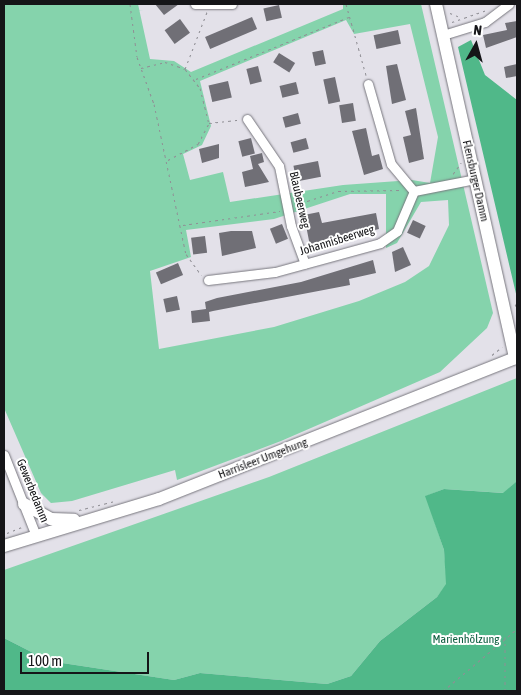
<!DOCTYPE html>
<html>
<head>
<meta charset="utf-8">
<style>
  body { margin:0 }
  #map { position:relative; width:521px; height:695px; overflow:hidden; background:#e3e1e9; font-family:"Asap Condensed",sans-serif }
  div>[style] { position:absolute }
  .green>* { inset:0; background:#85d3ac }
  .forest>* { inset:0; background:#50b889 }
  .building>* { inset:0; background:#706f76; transform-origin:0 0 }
  .path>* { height:1px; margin-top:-0.5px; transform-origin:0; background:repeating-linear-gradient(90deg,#8f8e94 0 2.5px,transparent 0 6.5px) }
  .roads { filter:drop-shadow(0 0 1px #77767d) drop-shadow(0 0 1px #77767d) }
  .street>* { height:9px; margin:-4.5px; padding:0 4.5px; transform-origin:4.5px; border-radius:4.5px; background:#fff }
  .secondary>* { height:12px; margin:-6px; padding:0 6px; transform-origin:6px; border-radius:6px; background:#fff }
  span { translate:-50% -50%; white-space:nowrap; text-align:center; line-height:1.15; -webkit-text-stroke:4px #fff; paint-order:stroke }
  .street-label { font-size:12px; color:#151518 }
  .park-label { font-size:12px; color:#0b5d3e }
  .frame { position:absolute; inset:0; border:5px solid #151518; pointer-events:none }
  .north { position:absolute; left:451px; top:20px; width:50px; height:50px; -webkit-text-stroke:4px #fff; paint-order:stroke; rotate:7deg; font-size:14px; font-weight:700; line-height:20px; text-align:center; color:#151518 }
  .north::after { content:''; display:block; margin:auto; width:18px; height:22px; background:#151518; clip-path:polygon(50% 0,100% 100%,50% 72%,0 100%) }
  .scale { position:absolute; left:20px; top:652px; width:129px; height:22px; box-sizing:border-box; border:2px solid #151518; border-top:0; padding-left:6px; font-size:15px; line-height:18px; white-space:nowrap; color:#151518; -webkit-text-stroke:4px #fff; paint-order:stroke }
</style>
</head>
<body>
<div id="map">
  <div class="green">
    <i style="clip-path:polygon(evenodd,4px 4px,138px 4px,150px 59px,174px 61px,191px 72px,343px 9px,343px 4px,421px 4px,493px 313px,487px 328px,440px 372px,281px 441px,177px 480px,175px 470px,72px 501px,51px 503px,41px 493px,4px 408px,4px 4px,346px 20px,354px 34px,410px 24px,438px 137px,430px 183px,412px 180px,343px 185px,230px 202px,223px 172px,190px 180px,183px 154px,202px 145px,211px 126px,200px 81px,346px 20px,4px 4px,350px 194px,386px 194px,386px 248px,397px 243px,421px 202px,448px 200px,449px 225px,429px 266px,405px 282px,359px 301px,274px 327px,159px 349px,150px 271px,191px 257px,186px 230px,274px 219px,350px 194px)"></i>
    <i style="clip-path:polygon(517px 378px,517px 481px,504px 493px,444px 489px,426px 496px,444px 550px,447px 584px,437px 597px,380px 641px,351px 676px,327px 684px,200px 673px,174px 680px,49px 661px,4px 638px,4px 570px,269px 477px)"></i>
  </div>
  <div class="forest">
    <i style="clip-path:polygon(471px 40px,485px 75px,517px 100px,517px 298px,458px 47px)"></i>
    <i style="clip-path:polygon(517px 481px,517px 691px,4px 691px,4px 638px,49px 661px,174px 680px,200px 673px,327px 684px,351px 676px,380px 641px,437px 597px,446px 584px,444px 550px,425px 496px,444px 489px,503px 493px)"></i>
  </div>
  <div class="building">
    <i style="clip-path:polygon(155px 4px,179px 4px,164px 15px)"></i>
    <i style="left:279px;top:5px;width:13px;height:16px;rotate:77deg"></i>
    <i style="left:252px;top:17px;width:13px;height:51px;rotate:67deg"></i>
    <i style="left:180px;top:19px;width:17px;height:19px;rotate:54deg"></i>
    <i style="clip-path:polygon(517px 21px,517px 37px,486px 48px,483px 35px,507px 30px,505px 23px)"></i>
    <i style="left:398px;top:30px;width:14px;height:25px;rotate:78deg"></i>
    <i style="left:323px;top:50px;width:14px;height:11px;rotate:78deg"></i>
    <i style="left:279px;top:53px;width:19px;height:11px;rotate:32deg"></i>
    <i style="clip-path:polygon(397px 64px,406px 100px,392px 104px,386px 66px)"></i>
    <i style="clip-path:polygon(517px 64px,517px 76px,506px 78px,504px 67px)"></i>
    <i style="left:258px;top:66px;width:16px;height:12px;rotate:76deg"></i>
    <i style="left:335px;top:77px;width:25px;height:12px;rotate:78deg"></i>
    <i style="left:228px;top:81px;width:17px;height:20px;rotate:77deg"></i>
    <i style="left:296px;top:82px;width:12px;height:17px;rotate:76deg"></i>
    <i style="left:353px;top:103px;width:18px;height:14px;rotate:81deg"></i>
    <i style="clip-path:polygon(416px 108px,424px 159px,409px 163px,403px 137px,411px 135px,405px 111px)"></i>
    <i style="left:298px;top:113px;width:11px;height:16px;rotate:75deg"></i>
    <i style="clip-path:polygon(366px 128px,372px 156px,379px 154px,383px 169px,364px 175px,352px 131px)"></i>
    <i style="left:251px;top:138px;width:16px;height:13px;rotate:76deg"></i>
    <i style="left:306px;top:138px;width:11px;height:16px;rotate:75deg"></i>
    <i style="clip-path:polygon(219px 144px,219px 158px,202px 163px,199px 149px)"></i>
    <i style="clip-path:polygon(262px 153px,264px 162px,258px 164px,269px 182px,245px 187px,242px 172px,253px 169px,250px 156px)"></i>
    <i style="left:318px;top:161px;width:16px;height:25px;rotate:79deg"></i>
    <i style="clip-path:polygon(319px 212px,322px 223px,376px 213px,379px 229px,310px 246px,304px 215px)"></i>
    <i style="left:413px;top:220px;width:14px;height:14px;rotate:25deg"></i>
    <i style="left:282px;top:224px;width:16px;height:13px;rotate:68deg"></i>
    <i style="clip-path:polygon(231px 231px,252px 231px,256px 248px,222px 256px,219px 233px)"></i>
    <i style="left:205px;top:236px;width:17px;height:14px;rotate:83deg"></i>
    <i style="clip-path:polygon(403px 247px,411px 265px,395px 272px,392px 252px)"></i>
    <i style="clip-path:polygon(373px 260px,376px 273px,349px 279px,350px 285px,213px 311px,209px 312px,210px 321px,192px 323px,191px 311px,206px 309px,205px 302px,217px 298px,301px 282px)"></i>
    <i style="left:178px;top:263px;width:13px;height:24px;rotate:67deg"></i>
    <i style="left:177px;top:296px;width:14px;height:14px;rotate:78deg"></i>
  </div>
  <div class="path">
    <i style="left:130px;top:4px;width:53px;rotate:82.5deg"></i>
    <i style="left:137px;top:57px;width:50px;rotate:70.1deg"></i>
    <i style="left:154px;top:104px;width:153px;rotate:78deg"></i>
    <i style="left:186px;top:254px;width:26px;rotate:54deg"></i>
    <i style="left:346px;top:4px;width:74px;rotate:74.3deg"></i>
    <i style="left:207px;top:12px;width:61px;rotate:111.1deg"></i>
    <i style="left:185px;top:69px;width:24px;rotate:52deg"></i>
    <i style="left:200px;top:88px;width:36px;rotate:76deg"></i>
    <i style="left:450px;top:13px;width:11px;rotate:22deg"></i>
    <i style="left:452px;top:22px;width:36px;rotate:-19deg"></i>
    <i style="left:141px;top:68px;width:25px;rotate:-14deg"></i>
    <i style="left:165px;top:62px;width:21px;rotate:19deg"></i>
    <i style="left:196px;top:79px;width:165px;rotate:-22.1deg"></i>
    <i style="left:168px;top:160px;width:34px;rotate:-28deg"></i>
    <i style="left:198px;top:144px;width:24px;rotate:-62deg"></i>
    <i style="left:209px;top:123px;width:30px;rotate:-6deg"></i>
    <i style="left:453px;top:174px;width:14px;rotate:-54deg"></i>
    <i style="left:295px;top:205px;width:45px;rotate:-18deg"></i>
    <i style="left:338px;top:191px;width:63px;rotate:-0.9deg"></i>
    <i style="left:183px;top:225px;width:98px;rotate:-8.2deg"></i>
    <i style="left:515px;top:304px;width:4px;rotate:63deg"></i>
    <i style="left:492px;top:355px;width:13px;rotate:-39deg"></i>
    <i style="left:79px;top:510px;width:36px;rotate:-14deg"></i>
    <i style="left:7px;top:533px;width:18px;rotate:-22deg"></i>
    <i style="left:443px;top:691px;width:97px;rotate:-40deg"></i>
    <i style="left:505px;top:691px;width:54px;rotate:-90deg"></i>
  </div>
  <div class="roads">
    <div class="street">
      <i style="left:195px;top:4px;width:37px"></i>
      <i style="left:443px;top:35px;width:44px;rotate:-17.2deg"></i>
      <i style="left:485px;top:22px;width:30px;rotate:-37deg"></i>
      <i style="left:368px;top:84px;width:83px;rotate:74deg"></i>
      <i style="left:391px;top:164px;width:35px;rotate:50deg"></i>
      <i style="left:247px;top:119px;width:57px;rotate:55.8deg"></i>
      <i style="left:279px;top:166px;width:61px;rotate:78.7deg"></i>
      <i style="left:291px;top:226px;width:40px;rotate:69.8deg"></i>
      <i style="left:208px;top:280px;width:67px;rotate:-6.8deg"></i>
      <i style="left:275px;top:272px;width:109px;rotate:-15.4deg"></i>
      <i style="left:380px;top:243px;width:21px;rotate:-35deg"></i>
      <i style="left:397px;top:231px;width:43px;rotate:-67deg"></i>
      <i style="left:414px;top:191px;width:62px;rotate:-11.1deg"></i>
      <i style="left:4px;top:455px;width:87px;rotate:68.4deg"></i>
    </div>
    <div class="secondary">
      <i style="left:436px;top:4px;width:363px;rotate:77.4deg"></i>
      <i style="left:24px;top:504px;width:31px;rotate:29deg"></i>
      <i style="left:51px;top:519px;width:23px;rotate:2deg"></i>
      <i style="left:4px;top:546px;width:162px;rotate:-16.9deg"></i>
      <i style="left:159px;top:499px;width:385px;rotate:-21.6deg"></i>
    </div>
  </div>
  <div class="street-label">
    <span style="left:475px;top:181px;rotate:77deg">Flensburger Damm</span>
    <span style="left:299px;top:200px;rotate:77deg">Blaubeerweg</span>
    <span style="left:337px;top:241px;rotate:-17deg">Johannisbeerweg</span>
    <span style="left:263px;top:459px;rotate:-21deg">Harrisleer Umgehung</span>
    <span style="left:32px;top:491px;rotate:68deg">Gewerbedamm</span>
  </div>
  <div class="park-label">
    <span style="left:466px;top:640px">Marienhölzung</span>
  </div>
  <div class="frame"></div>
  <div class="north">N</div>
  <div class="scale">100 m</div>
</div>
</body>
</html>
